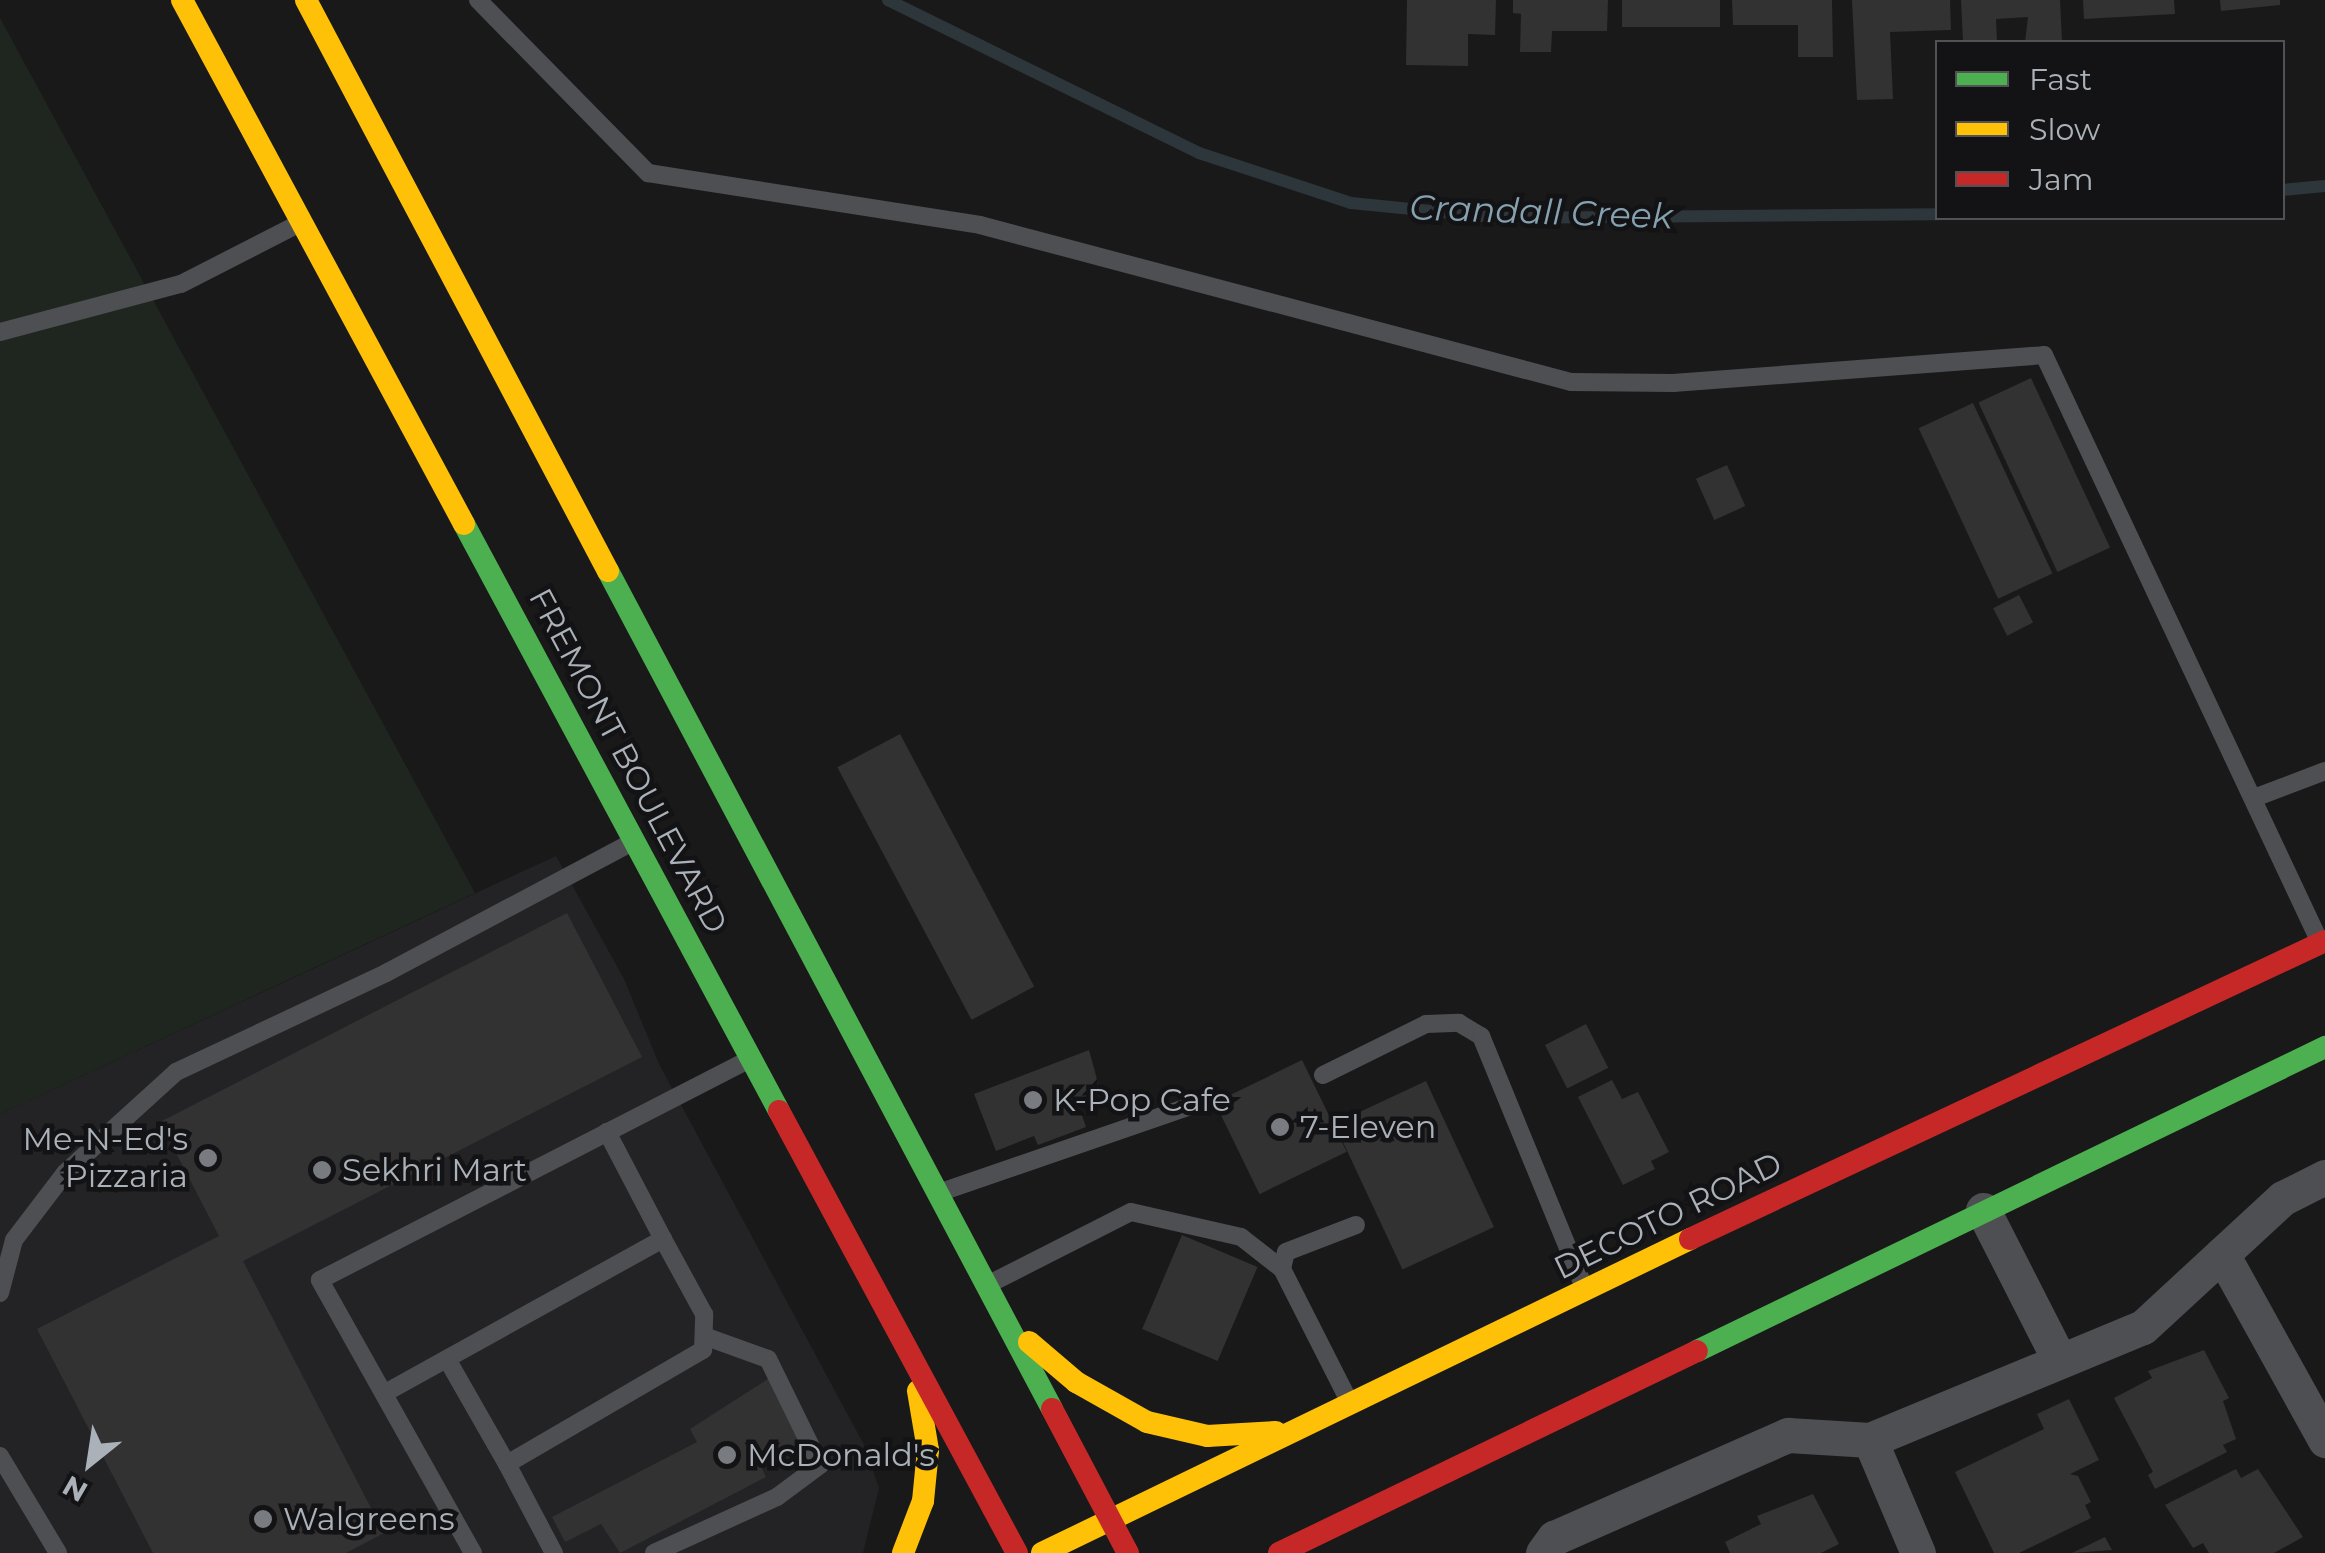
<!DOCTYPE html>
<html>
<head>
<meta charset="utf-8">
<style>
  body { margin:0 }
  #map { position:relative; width:2325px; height:1553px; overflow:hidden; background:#191919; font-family:Montserrat,sans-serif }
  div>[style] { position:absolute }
  .built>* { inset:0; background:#232325 }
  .green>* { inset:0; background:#1f261f }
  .stream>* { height:12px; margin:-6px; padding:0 6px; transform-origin:6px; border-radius:6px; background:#2d363a }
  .building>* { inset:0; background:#323233; transform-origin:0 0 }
  .lane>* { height:18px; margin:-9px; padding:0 9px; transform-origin:9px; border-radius:9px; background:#4d4f52 }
  .street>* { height:35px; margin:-17.5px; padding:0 17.5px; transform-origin:17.5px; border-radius:17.5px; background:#4d4f52 }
  .fast>* { height:22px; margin:-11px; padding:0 11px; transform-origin:11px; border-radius:11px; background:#4caf50 }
  .slow>* { height:22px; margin:-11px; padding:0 11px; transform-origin:11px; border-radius:11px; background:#ffc107 }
  .jam>* { height:22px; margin:-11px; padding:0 11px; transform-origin:11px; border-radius:11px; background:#c62828 }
  .dots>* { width:28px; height:28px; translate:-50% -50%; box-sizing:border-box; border:5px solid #131315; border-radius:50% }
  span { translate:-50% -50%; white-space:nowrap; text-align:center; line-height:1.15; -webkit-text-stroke:9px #131315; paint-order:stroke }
  .street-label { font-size:32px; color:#abb1b8 }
  .poi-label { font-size:32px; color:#abb1b8 }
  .left { translate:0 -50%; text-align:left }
  .right { translate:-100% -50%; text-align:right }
  .water-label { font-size:35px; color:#86a2b0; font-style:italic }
  .legend { position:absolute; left:1935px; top:40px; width:350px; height:180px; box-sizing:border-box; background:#131315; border:2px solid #505256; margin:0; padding:12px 18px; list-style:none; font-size:30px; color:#abb1b8 }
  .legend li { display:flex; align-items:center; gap:20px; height:50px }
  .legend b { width:50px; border:2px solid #505256 }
  .north { position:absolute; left:40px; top:1413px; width:100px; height:100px; -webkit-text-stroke:8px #131315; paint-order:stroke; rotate:210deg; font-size:28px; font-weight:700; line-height:40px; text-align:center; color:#abb1b8 }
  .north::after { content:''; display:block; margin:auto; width:35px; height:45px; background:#abb1b8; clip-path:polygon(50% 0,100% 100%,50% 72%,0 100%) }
</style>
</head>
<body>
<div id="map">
  <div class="built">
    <i style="clip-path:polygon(556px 856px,624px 979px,659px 1064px,863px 1443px,879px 1488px,863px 1553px,0 1553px,0 1114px)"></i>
  </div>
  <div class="green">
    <i style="clip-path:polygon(0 18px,475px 893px,0 1114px)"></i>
  </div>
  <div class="stream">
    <i style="left:888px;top:0;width:347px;rotate:26.2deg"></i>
    <i style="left:1199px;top:153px;width:160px;rotate:18.2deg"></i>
    <i style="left:1351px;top:203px;width:150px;rotate:5.7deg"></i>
    <i style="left:1500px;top:218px;width:438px;rotate:-0.5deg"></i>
    <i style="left:2282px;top:190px;width:43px;rotate:-5.3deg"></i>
  </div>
  <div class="building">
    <i style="clip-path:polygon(1407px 0,1496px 0,1495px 35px,1468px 34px,1468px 66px,1406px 65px)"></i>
    <i style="clip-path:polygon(1513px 0,1608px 0,1607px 31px,1552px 31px,1551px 52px,1520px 52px,1521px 14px,1513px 13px)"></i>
    <i style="left:1622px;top:0;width:98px;height:27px"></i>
    <i style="clip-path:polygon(1732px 0,1832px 0,1833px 57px,1798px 57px,1798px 25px,1733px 25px)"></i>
    <i style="clip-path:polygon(1852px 0,1950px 0,1951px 30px,1890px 32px,1893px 99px,1857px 100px)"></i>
    <i style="clip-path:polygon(1961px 0,2060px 0,2062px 42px,2025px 42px,2028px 17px,1996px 19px,1997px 42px,1963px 42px)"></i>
    <i style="clip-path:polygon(2083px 0,2174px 0,2175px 14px,2084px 19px)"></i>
    <i style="clip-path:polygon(2220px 0,2280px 0,2280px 5px,2221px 11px)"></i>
    <i style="left:2031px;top:378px;width:187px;height:58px;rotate:65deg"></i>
    <i style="left:1973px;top:403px;width:188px;height:60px;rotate:65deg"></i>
    <i style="left:1727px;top:465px;width:45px;height:34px;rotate:66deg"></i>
    <i style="left:2019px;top:595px;width:31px;height:29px;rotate:63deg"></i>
    <i style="left:900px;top:734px;width:286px;height:71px;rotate:62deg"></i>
    <i style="clip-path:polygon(567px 913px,642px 1057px,243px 1261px,384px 1533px,346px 1553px,153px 1553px,37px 1329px,219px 1236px,160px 1122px)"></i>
    <i style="left:1586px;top:1024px;width:49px;height:46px;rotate:63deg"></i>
    <i style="clip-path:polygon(1089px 1050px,1101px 1094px,1079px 1107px,1086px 1127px,1038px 1145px,1034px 1136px,996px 1151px,974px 1094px)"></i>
    <i style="left:1302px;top:1060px;width:102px;height:97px;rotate:64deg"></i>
    <i style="clip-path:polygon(1612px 1080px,1622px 1099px,1638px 1092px,1669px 1152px,1651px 1161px,1655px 1169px,1623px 1185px,1578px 1097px)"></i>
    <i style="left:1426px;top:1081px;width:161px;height:101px;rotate:65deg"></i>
    <i style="left:1182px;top:1235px;width:82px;height:102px;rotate:23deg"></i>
    <i style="clip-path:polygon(2204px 1350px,2229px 1398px,2223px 1401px,2236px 1439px,2223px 1445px,2227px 1452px,2155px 1489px,2148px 1475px,2153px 1472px,2114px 1398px,2152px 1378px,2148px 1371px)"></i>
    <i style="clip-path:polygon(771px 1377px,806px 1443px,761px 1467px,766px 1477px,620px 1553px,601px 1524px,565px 1542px,552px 1517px,697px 1442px,690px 1429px)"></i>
    <i style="clip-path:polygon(2069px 1399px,2099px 1460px,2070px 1474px,2078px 1476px,2091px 1502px,2085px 1505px,2091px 1518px,2019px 1553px,1994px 1553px,1955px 1472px,2044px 1429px,2037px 1414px)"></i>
    <i style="clip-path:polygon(2236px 1469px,2241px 1478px,2258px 1469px,2303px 1537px,2274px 1553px,2209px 1553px,2203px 1543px,2193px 1548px,2165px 1505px)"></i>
    <i style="clip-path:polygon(1813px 1494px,1839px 1544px,1821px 1553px,1730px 1553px,1725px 1542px,1761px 1524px,1757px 1516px)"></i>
    <i style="clip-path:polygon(2105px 1537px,2112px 1550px,2072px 1553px)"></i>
  </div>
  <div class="lane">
    <i style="left:478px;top:0;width:243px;rotate:45.5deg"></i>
    <i style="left:648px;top:173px;width:336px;rotate:8.9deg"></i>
    <i style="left:980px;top:225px;width:611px;rotate:14.88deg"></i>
    <i style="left:1571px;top:382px;width:102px;rotate:0.6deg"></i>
    <i style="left:1673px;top:383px;width:372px;rotate:-4.3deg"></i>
    <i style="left:2044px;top:355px;width:644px;rotate:64.83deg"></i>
    <i style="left:0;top:332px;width:187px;rotate:-14.9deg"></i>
    <i style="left:181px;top:284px;width:131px;rotate:-27.1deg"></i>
    <i style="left:2254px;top:798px;width:76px;rotate:-20.8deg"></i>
    <i style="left:1323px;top:1075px;width:115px;rotate:-26.3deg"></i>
    <i style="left:1426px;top:1024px;width:33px;rotate:-2deg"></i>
    <i style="left:1459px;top:1023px;width:26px;rotate:31deg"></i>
    <i style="left:1481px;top:1036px;width:271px;rotate:67.7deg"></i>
    <i style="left:944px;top:1191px;width:270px;rotate:-19deg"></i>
    <i style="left:989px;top:1284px;width:159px;rotate:-26.9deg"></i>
    <i style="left:1131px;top:1212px;width:113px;rotate:12.8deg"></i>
    <i style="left:1241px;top:1237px;width:52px;rotate:38deg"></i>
    <i style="left:0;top:1293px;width:55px;rotate:-75.2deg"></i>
    <i style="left:14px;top:1240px;width:84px;rotate:-52.7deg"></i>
    <i style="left:65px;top:1173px;width:150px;rotate:-42.3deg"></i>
    <i style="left:176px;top:1072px;width:232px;rotate:-25.2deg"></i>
    <i style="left:386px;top:973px;width:277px;rotate:-28deg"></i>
    <i style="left:447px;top:1359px;width:121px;rotate:60.3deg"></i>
    <i style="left:507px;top:1464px;width:227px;rotate:-30.2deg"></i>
    <i style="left:703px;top:1350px;width:36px;rotate:-88deg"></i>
    <i style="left:704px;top:1314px;width:85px;rotate:-118.7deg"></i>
    <i style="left:385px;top:1393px;width:318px;rotate:-29deg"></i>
    <i style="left:663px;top:1239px;width:121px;rotate:-117.6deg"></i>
    <i style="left:1349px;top:1401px;width:148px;rotate:-116.9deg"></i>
    <i style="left:1282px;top:1269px;width:17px;rotate:-77deg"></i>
    <i style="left:1286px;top:1252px;width:75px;rotate:-21.1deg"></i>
    <i style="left:0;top:1456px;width:113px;rotate:59.1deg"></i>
    <i style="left:507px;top:1464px;width:101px;rotate:62.2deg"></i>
    <i style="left:473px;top:1553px;width:313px;rotate:-119.3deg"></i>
    <i style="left:320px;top:1280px;width:478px;rotate:-27.2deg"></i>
    <i style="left:654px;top:1553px;width:135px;rotate:-24.5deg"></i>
    <i style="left:777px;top:1497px;width:54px;rotate:-36.7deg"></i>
    <i style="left:820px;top:1465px;width:118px;rotate:-116.1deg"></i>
    <i style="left:768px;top:1359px;width:68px;rotate:-160.2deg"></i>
  </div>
  <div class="street">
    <i style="left:1983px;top:1210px;width:165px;rotate:63deg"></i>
    <i style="left:2222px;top:1254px;width:213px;rotate:61deg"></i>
    <i style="left:1870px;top:1440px;width:123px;rotate:67deg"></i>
    <i style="left:1543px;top:1553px;width:19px;rotate:-54deg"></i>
    <i style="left:1554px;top:1538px;width:256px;rotate:-23.8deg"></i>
    <i style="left:1788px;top:1435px;width:82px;rotate:3.5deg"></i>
    <i style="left:1870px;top:1440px;width:295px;rotate:-22.5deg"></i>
    <i style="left:2143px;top:1327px;width:190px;rotate:-42.7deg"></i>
    <i style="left:2283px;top:1198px;width:47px;rotate:-26.6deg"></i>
  </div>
  <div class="fast">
    <i style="left:464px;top:524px;width:666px;rotate:61.78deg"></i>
    <i style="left:608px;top:571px;width:948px;rotate:62.08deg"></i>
    <i style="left:1697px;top:1351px;width:698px;rotate:-25.83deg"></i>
  </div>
  <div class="slow">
    <i style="left:182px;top:0;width:595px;rotate:61.71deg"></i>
    <i style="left:306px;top:0;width:646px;rotate:62.13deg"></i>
    <i style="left:1029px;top:1342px;width:62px;rotate:40.4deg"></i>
    <i style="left:1076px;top:1382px;width:81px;rotate:29.4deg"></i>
    <i style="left:1147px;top:1422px;width:62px;rotate:13.1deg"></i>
    <i style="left:1207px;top:1436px;width:69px;rotate:-3.3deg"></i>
    <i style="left:903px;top:1553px;width:56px;rotate:-69deg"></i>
    <i style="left:923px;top:1501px;width:51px;rotate:-84.4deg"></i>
    <i style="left:928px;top:1450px;width:60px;rotate:-99.6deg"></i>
    <i style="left:1042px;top:1553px;width:720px;rotate:-25.85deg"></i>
  </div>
  <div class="jam">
    <i style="left:779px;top:1111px;width:502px;rotate:61.7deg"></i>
    <i style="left:1690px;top:1239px;width:701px;rotate:-25.14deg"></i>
    <i style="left:1052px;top:1409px;width:163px;rotate:62.2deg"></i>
    <i style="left:1279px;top:1553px;width:464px;rotate:-25.8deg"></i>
  </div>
  <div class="dots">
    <i style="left:1033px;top:1100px;background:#787c80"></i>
    <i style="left:1280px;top:1127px;background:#787c80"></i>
    <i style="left:208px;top:1158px;background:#787c80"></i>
    <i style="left:322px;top:1170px;background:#787c80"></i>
    <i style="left:727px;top:1455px;background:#787c80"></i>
    <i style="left:263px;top:1519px;background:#787c80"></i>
  </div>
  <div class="street-label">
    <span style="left:628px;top:761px;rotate:62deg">FREMONT BOULEVARD</span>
    <span style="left:1668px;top:1216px;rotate:-26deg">DECOTO ROAD</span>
  </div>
  <div class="poi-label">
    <span class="left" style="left:1053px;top:1100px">K-Pop Cafe</span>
    <span class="left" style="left:1300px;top:1127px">7-Eleven</span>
    <span class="right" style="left:188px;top:1158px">Me-N-Ed's<br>Pizzaria</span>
    <span class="left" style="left:342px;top:1170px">Sekhri Mart</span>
    <span class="left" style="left:747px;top:1455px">McDonald's</span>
    <span class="left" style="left:283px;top:1519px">Walgreens</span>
  </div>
  <div class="water-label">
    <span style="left:1541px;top:212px;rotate:2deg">Crandall Creek</span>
  </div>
  <ul class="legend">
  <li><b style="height:12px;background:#4caf50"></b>Fast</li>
  <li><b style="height:12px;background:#ffc107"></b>Slow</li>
  <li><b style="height:12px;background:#c62828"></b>Jam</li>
  </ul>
  <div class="north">N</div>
</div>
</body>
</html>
